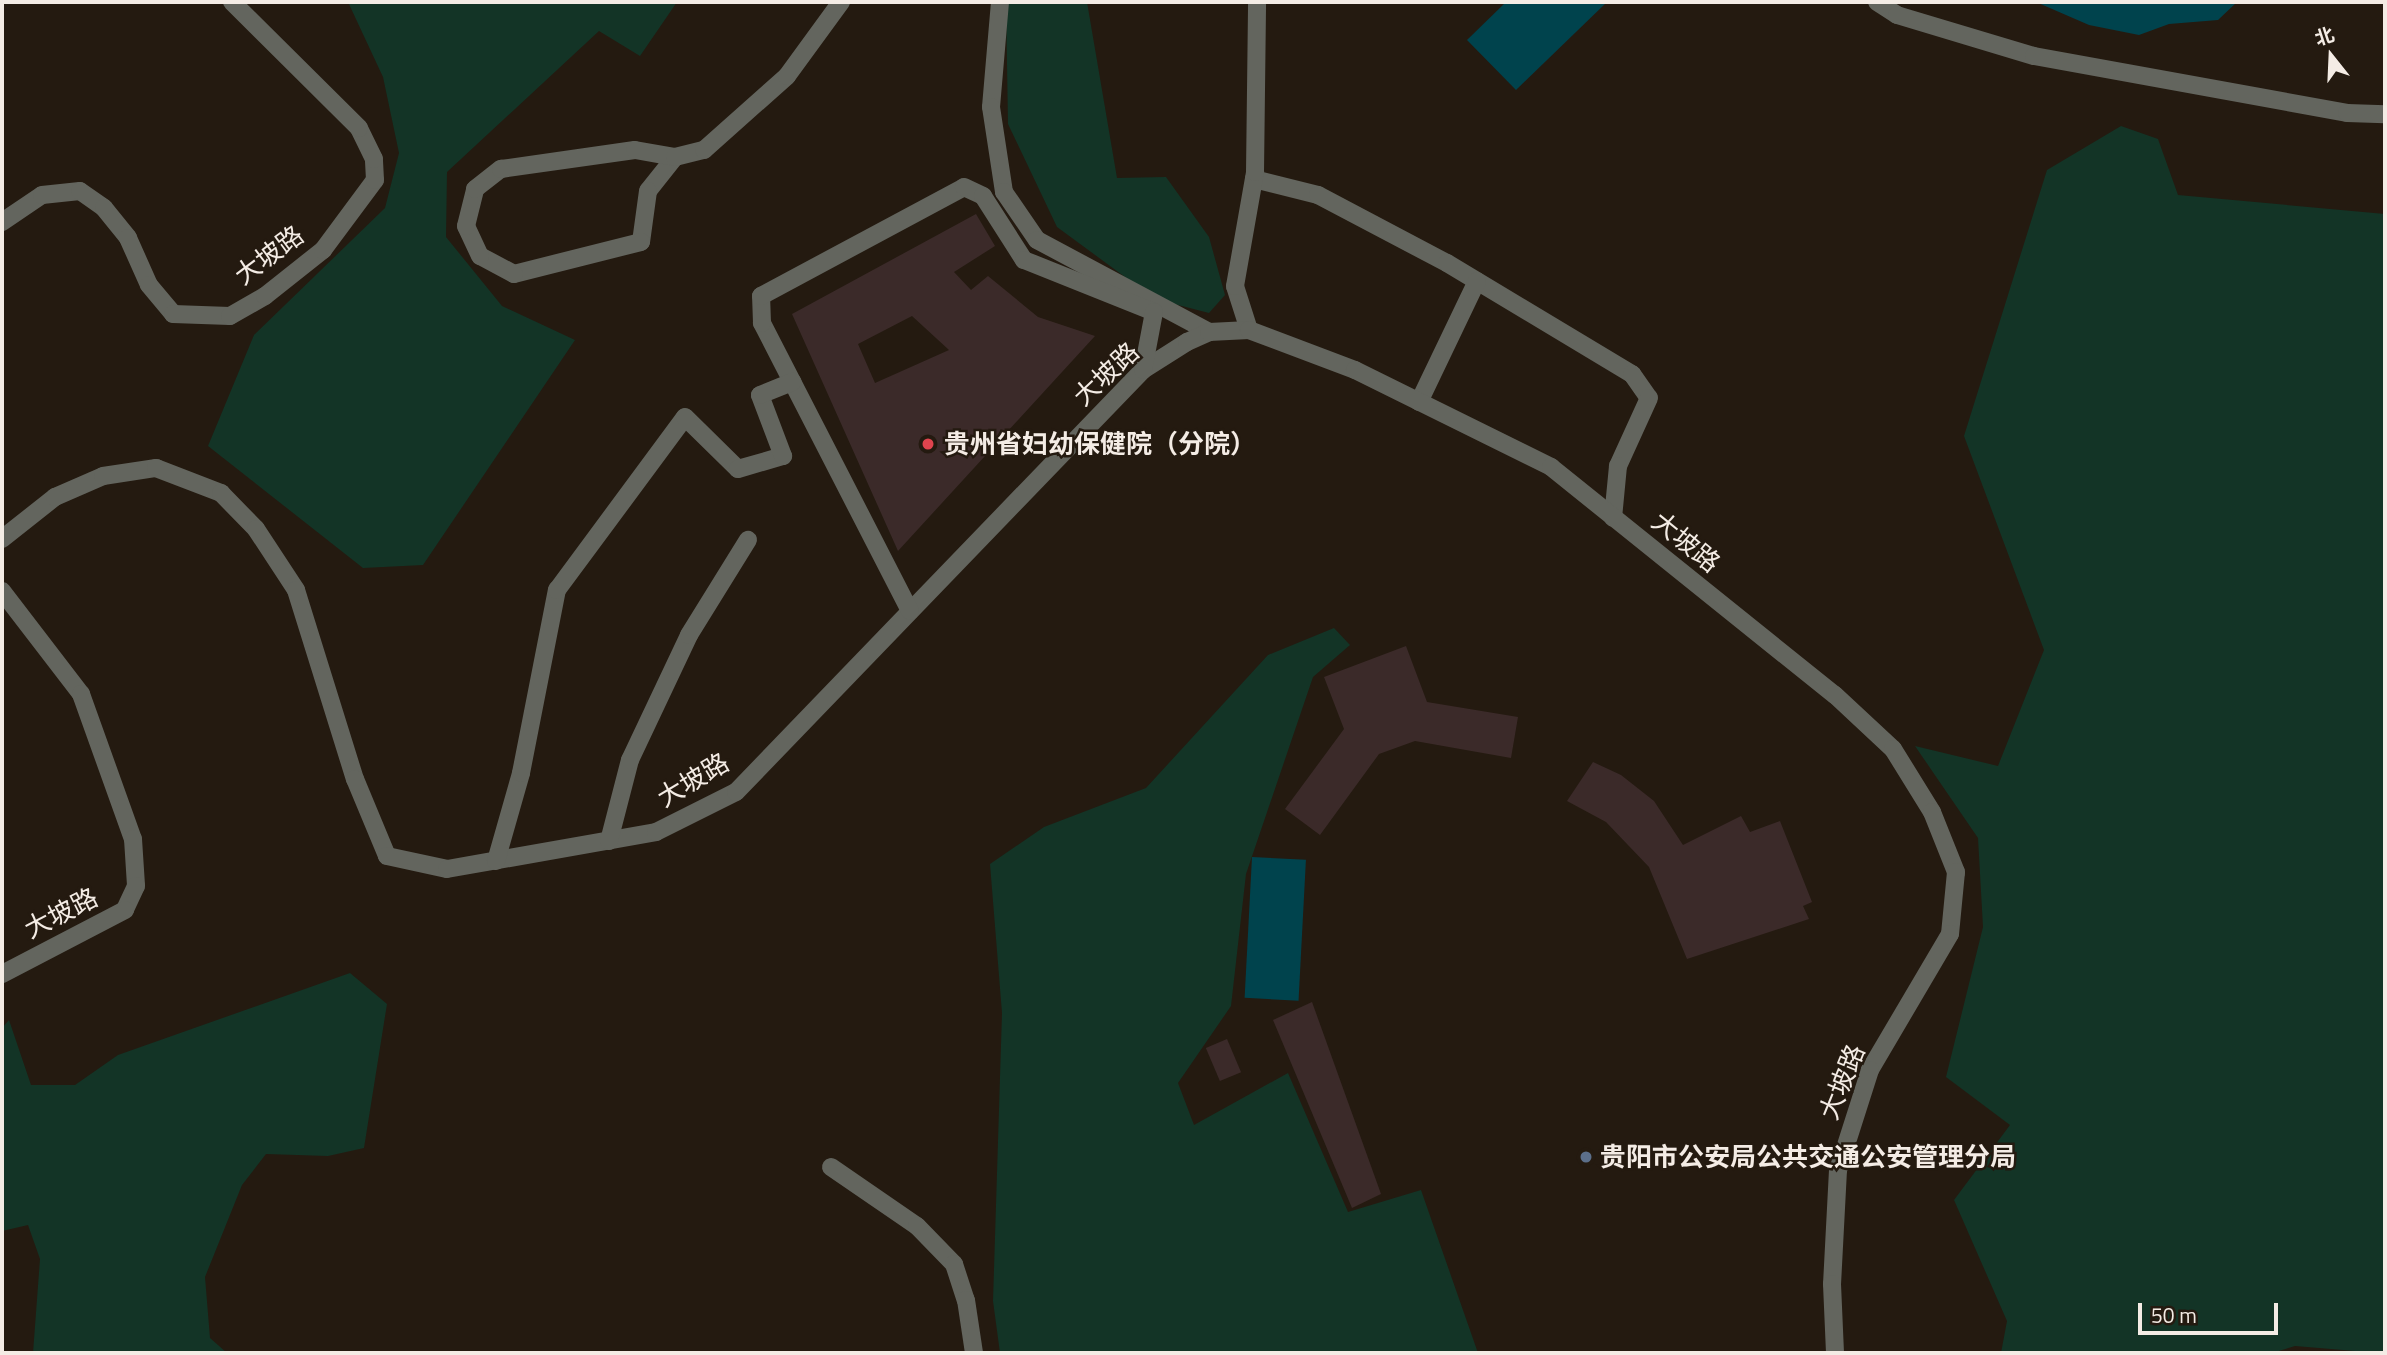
<!DOCTYPE html>
<html>
<head>
<meta charset="utf-8">
<style>
  body { margin:0 }
  #map { position:relative; width:2387px; height:1355px; overflow:hidden; background:#241a10; font-family:"Titillium Web","Noto Sans SC",sans-serif }
  div>[style] { position:absolute }
  .green>* { inset:0; background:#133426 }
  .water>* { inset:0; background:#00434d; transform-origin:0 0 }
  .building>* { inset:0; background:#3b2a29; transform-origin:0 0 }
  .minor>* { height:18px; margin:-9px; padding:0 9px; transform-origin:9px; border-radius:9px; background:#63655e }
  .dots>* { width:19px; height:19px; translate:-50% -50%; box-sizing:border-box; border:4px solid #241a10; border-radius:50% }
  span { translate:-50% -50%; white-space:nowrap; text-align:center; line-height:1.15; -webkit-text-stroke:5px #241a10; paint-order:stroke }
  .street-label { font-size:26px; color:#f4ece5 }
  .poi-label { font-size:26px; color:#f4ece5; font-weight:700 }
  .left { translate:0 -50%; text-align:left }
  .frame { position:absolute; inset:0; border:4px solid #f4ece5; pointer-events:none }
  .north { position:absolute; left:2296px; top:21px; width:70px; height:70px; -webkit-text-stroke:5px #241a10; paint-order:stroke; rotate:342deg; font-size:19px; font-weight:700; line-height:28px; text-align:center; color:#f4ece5 }
  .north::after { content:''; display:block; margin:auto; width:24px; height:32px; background:#f4ece5; clip-path:polygon(50% 0,100% 100%,50% 72%,0 100%) }
  .scale { position:absolute; left:2138px; top:1303px; width:140px; height:32px; box-sizing:border-box; border:4px solid #f4ece5; border-top:0; padding-left:9px; font-size:21px; line-height:24px; white-space:nowrap; color:#f4ece5; -webkit-text-stroke:5px #241a10; paint-order:stroke }
</style>
</head>
<body>
<div id="map">
  <div class="green">
    <i style="clip-path:polygon(348px 2px,677px 2px,640px 56px,599px 31px,447px 172px,446px 237px,502px 306px,575px 340px,423px 565px,363px 568px,208px 446px,254px 335px,385px 208px,399px 153px,383px 77px)"></i>
    <i style="clip-path:polygon(1006px 2px,1087px 2px,1117px 178px,1166px 177px,1209px 237px,1225px 295px,1209px 313px,1155px 299px,1057px 227px,1008px 124px)"></i>
    <i style="clip-path:polygon(2121px 126px,2158px 139px,2178px 195px,2385px 214px,2385px 1350px,2379px 1353px,2295px 1346px,2272px 1353px,2001px 1353px,2007px 1321px,1954px 1200px,2010px 1125px,1946px 1077px,1983px 927px,1978px 838px,1915px 746px,1998px 766px,2044px 650px,1964px 436px,2047px 170px)"></i>
    <i style="clip-path:polygon(1334px 628px,1350px 645px,1313px 677px,1246px 874px,1231px 1006px,1178px 1083px,1194px 1125px,1288px 1073px,1348px 1212px,1421px 1190px,1478px 1353px,1000px 1353px,993px 1301px,1002px 1013px,990px 864px,1044px 827px,1146px 788px,1268px 655px)"></i>
    <i style="clip-path:polygon(350px 973px,387px 1004px,364px 1148px,328px 1156px,266px 1154px,242px 1185px,205px 1277px,210px 1338px,227px 1353px,33px 1353px,40px 1259px,28px 1225px,2px 1231px,2px 1028px,9px 1020px,31px 1085px,75px 1085px,118px 1055px)"></i>
  </div>
  <div class="water">
    <i style="clip-path:polygon(1506px 2px,1607px 2px,1516px 90px,1467px 40px)"></i>
    <i style="clip-path:polygon(2036px 2px,2237px 2px,2218px 20px,2169px 24px,2139px 35px,2089px 25px)"></i>
    <i style="left:1252px;top:857px;width:54px;height:141px;rotate:3deg"></i>
  </div>
  <div class="building">
    <i style="clip-path:polygon(evenodd,976px 214px,995px 246px,954px 272px,971px 290px,988px 276px,1038px 317px,1095px 336px,898px 551px,792px 314px,976px 214px,912px 316px,949px 350px,875px 383px,858px 344px,912px 316px)"></i>
    <i style="clip-path:polygon(1406px 646px,1427px 702px,1518px 717px,1511px 758px,1415px 741px,1379px 754px,1320px 835px,1285px 809px,1344px 729px,1324px 677px)"></i>
    <i style="clip-path:polygon(1593px 762px,1621px 775px,1654px 801px,1683px 845px,1741px 816px,1750px 832px,1780px 821px,1812px 902px,1803px 906px,1809px 919px,1687px 959px,1649px 867px,1606px 822px,1567px 801px)"></i>
    <i style="clip-path:polygon(1312px 1002px,1381px 1194px,1352px 1208px,1273px 1020px)"></i>
    <i style="left:1227px;top:1039px;width:36px;height:23px;rotate:67deg"></i>
  </div>
  <div class="minor">
    <i style="left:1000px;top:2px;width:105px;rotate:94.9deg"></i>
    <i style="left:991px;top:107px;width:86px;rotate:81.3deg"></i>
    <i style="left:1004px;top:192px;width:58px;rotate:55.5deg"></i>
    <i style="left:1037px;top:240px;width:195px;rotate:28.1deg"></i>
    <i style="left:1877px;top:2px;width:24px;rotate:33deg"></i>
    <i style="left:1897px;top:15px;width:143px;rotate:16.7deg"></i>
    <i style="left:2034px;top:56px;width:318px;rotate:10.3deg"></i>
    <i style="left:2347px;top:113px;width:38px;rotate:2deg"></i>
    <i style="left:675px;top:157px;width:43px;rotate:128.5deg"></i>
    <i style="left:648px;top:191px;width:51px;rotate:97.8deg"></i>
    <i style="left:641px;top:242px;width:131px;rotate:165.9deg"></i>
    <i style="left:514px;top:274px;width:38px;rotate:-152deg"></i>
    <i style="left:480px;top:256px;width:33px;rotate:-115deg"></i>
    <i style="left:466px;top:226px;width:38px;rotate:-76deg"></i>
    <i style="left:475px;top:189px;width:33px;rotate:-38deg"></i>
    <i style="left:501px;top:169px;width:135px;rotate:-8.1deg"></i>
    <i style="left:635px;top:150px;width:41px;rotate:9.9deg"></i>
    <i style="left:675px;top:157px;width:30px;rotate:-14deg"></i>
    <i style="left:704px;top:150px;width:111px;rotate:-41.7deg"></i>
    <i style="left:787px;top:76px;width:92px;rotate:-53.9deg"></i>
    <i style="left:1254px;top:179px;width:66px;rotate:14deg"></i>
    <i style="left:1318px;top:195px;width:146px;rotate:27.8deg"></i>
    <i style="left:1447px;top:263px;width:216px;rotate:31deg"></i>
    <i style="left:1632px;top:374px;width:29px;rotate:55deg"></i>
    <i style="left:1649px;top:398px;width:75px;rotate:114.5deg"></i>
    <i style="left:1618px;top:466px;width:52px;rotate:95.5deg"></i>
    <i style="left:2px;top:222px;width:48px;rotate:-34deg"></i>
    <i style="left:42px;top:195px;width:38px;rotate:-6deg"></i>
    <i style="left:80px;top:191px;width:29px;rotate:35deg"></i>
    <i style="left:104px;top:208px;width:38px;rotate:51deg"></i>
    <i style="left:128px;top:238px;width:51px;rotate:65.9deg"></i>
    <i style="left:149px;top:285px;width:38px;rotate:50deg"></i>
    <i style="left:173px;top:314px;width:57px;rotate:2deg"></i>
    <i style="left:230px;top:316px;width:40px;rotate:-29.7deg"></i>
    <i style="left:265px;top:296px;width:74px;rotate:-38.4deg"></i>
    <i style="left:323px;top:250px;width:87px;rotate:-53.4deg"></i>
    <i style="left:375px;top:180px;width:21px;rotate:-93deg"></i>
    <i style="left:374px;top:159px;width:34px;rotate:-116deg"></i>
    <i style="left:359px;top:128px;width:179px;rotate:-135.2deg"></i>
    <i style="left:1249px;top:330px;width:46px;rotate:-107.7deg"></i>
    <i style="left:1235px;top:286px;width:116px;rotate:-80deg"></i>
    <i style="left:1255px;top:172px;width:170px;rotate:-89.3deg"></i>
    <i style="left:1419px;top:402px;width:134px;rotate:-64.4deg"></i>
    <i style="left:2px;top:539px;width:68px;rotate:-38.4deg"></i>
    <i style="left:55px;top:497px;width:52px;rotate:-23.6deg"></i>
    <i style="left:103px;top:476px;width:54px;rotate:-8.6deg"></i>
    <i style="left:156px;top:468px;width:70px;rotate:21deg"></i>
    <i style="left:221px;top:493px;width:50px;rotate:45.8deg"></i>
    <i style="left:256px;top:529px;width:73px;rotate:56.7deg"></i>
    <i style="left:296px;top:590px;width:198px;rotate:72.7deg"></i>
    <i style="left:355px;top:779px;width:83px;rotate:67.4deg"></i>
    <i style="left:387px;top:856px;width:61px;rotate:12.2deg"></i>
    <i style="left:447px;top:869px;width:212px;rotate:-10deg"></i>
    <i style="left:656px;top:832px;width:89px;rotate:-26.6deg"></i>
    <i style="left:736px;top:792px;width:586px;rotate:-46.04deg"></i>
    <i style="left:1143px;top:370px;width:52px;rotate:-32.5deg"></i>
    <i style="left:1187px;top:342px;width:24px;rotate:-24deg"></i>
    <i style="left:1209px;top:332px;width:40px;rotate:-2.9deg"></i>
    <i style="left:1249px;top:330px;width:113px;rotate:20.7deg"></i>
    <i style="left:1355px;top:370px;width:219px;rotate:26.3deg"></i>
    <i style="left:1551px;top:467px;width:364px;rotate:38.8deg"></i>
    <i style="left:1835px;top:695px;width:79px;rotate:43deg"></i>
    <i style="left:1893px;top:749px;width:74px;rotate:58.2deg"></i>
    <i style="left:1932px;top:812px;width:65px;rotate:68.2deg"></i>
    <i style="left:1956px;top:872px;width:62px;rotate:95.5deg"></i>
    <i style="left:1950px;top:934px;width:158px;rotate:120.5deg"></i>
    <i style="left:1870px;top:1070px;width:105px;rotate:107.7deg"></i>
    <i style="left:1838px;top:1170px;width:114px;rotate:93deg"></i>
    <i style="left:1832px;top:1284px;width:69px;rotate:87.5deg"></i>
    <i style="left:2px;top:591px;width:130px;rotate:52.5deg"></i>
    <i style="left:81px;top:694px;width:154px;rotate:70.3deg"></i>
    <i style="left:133px;top:839px;width:47px;rotate:86.3deg"></i>
    <i style="left:136px;top:886px;width:26px;rotate:115deg"></i>
    <i style="left:125px;top:910px;width:139px;rotate:152.5deg"></i>
    <i style="left:910px;top:611px;width:324px;rotate:-117.2deg"></i>
    <i style="left:762px;top:323px;width:27px;rotate:-92deg"></i>
    <i style="left:761px;top:296px;width:230px;rotate:-28.2deg"></i>
    <i style="left:964px;top:187px;width:21px;rotate:25deg"></i>
    <i style="left:983px;top:196px;width:76px;rotate:57.4deg"></i>
    <i style="left:1024px;top:260px;width:140px;rotate:21.8deg"></i>
    <i style="left:1154px;top:312px;width:59px;rotate:100.7deg"></i>
    <i style="left:609px;top:841px;width:84px;rotate:-75.5deg"></i>
    <i style="left:630px;top:760px;width:138px;rotate:-64.7deg"></i>
    <i style="left:689px;top:635px;width:112px;rotate:-58.2deg"></i>
    <i style="left:496px;top:861px;width:91px;rotate:-74.1deg"></i>
    <i style="left:521px;top:773px;width:187px;rotate:-78.9deg"></i>
    <i style="left:557px;top:590px;width:215px;rotate:-53.5deg"></i>
    <i style="left:685px;top:417px;width:74px;rotate:44.5deg"></i>
    <i style="left:738px;top:469px;width:47px;rotate:-16.1deg"></i>
    <i style="left:783px;top:456px;width:65px;rotate:-110.7deg"></i>
    <i style="left:760px;top:395px;width:35px;rotate:-22deg"></i>
    <i style="left:831px;top:1167px;width:104px;rotate:34.5deg"></i>
    <i style="left:917px;top:1226px;width:53px;rotate:45.8deg"></i>
    <i style="left:954px;top:1264px;width:38px;rotate:72deg"></i>
    <i style="left:966px;top:1300px;width:54px;rotate:81.4deg"></i>
  </div>
  <div class="dots">
    <i style="left:928px;top:444px;background:#e0444e"></i>
    <i style="left:1586px;top:1157px;background:#5c6f8a"></i>
  </div>
  <div class="street-label">
    <span style="left:269px;top:255px;rotate:-37deg">大坡路</span>
    <span style="left:1106px;top:374px;rotate:-43deg">大坡路</span>
    <span style="left:1686px;top:542px;rotate:39deg">大坡路</span>
    <span style="left:693px;top:780px;rotate:-31deg">大坡路</span>
    <span style="left:61px;top:913px;rotate:-27deg">大坡路</span>
    <span style="left:1842px;top:1082px;rotate:-68deg">大坡路</span>
  </div>
  <div class="poi-label">
    <span class="left" style="left:944px;top:444px">贵州省妇幼保健院（分院）</span>
    <span class="left" style="left:1600px;top:1157px">贵阳市公安局公共交通公安管理分局</span>
  </div>
  <div class="frame"></div>
  <div class="north">北</div>
  <div class="scale">50 m</div>
</div>
</body>
</html>
